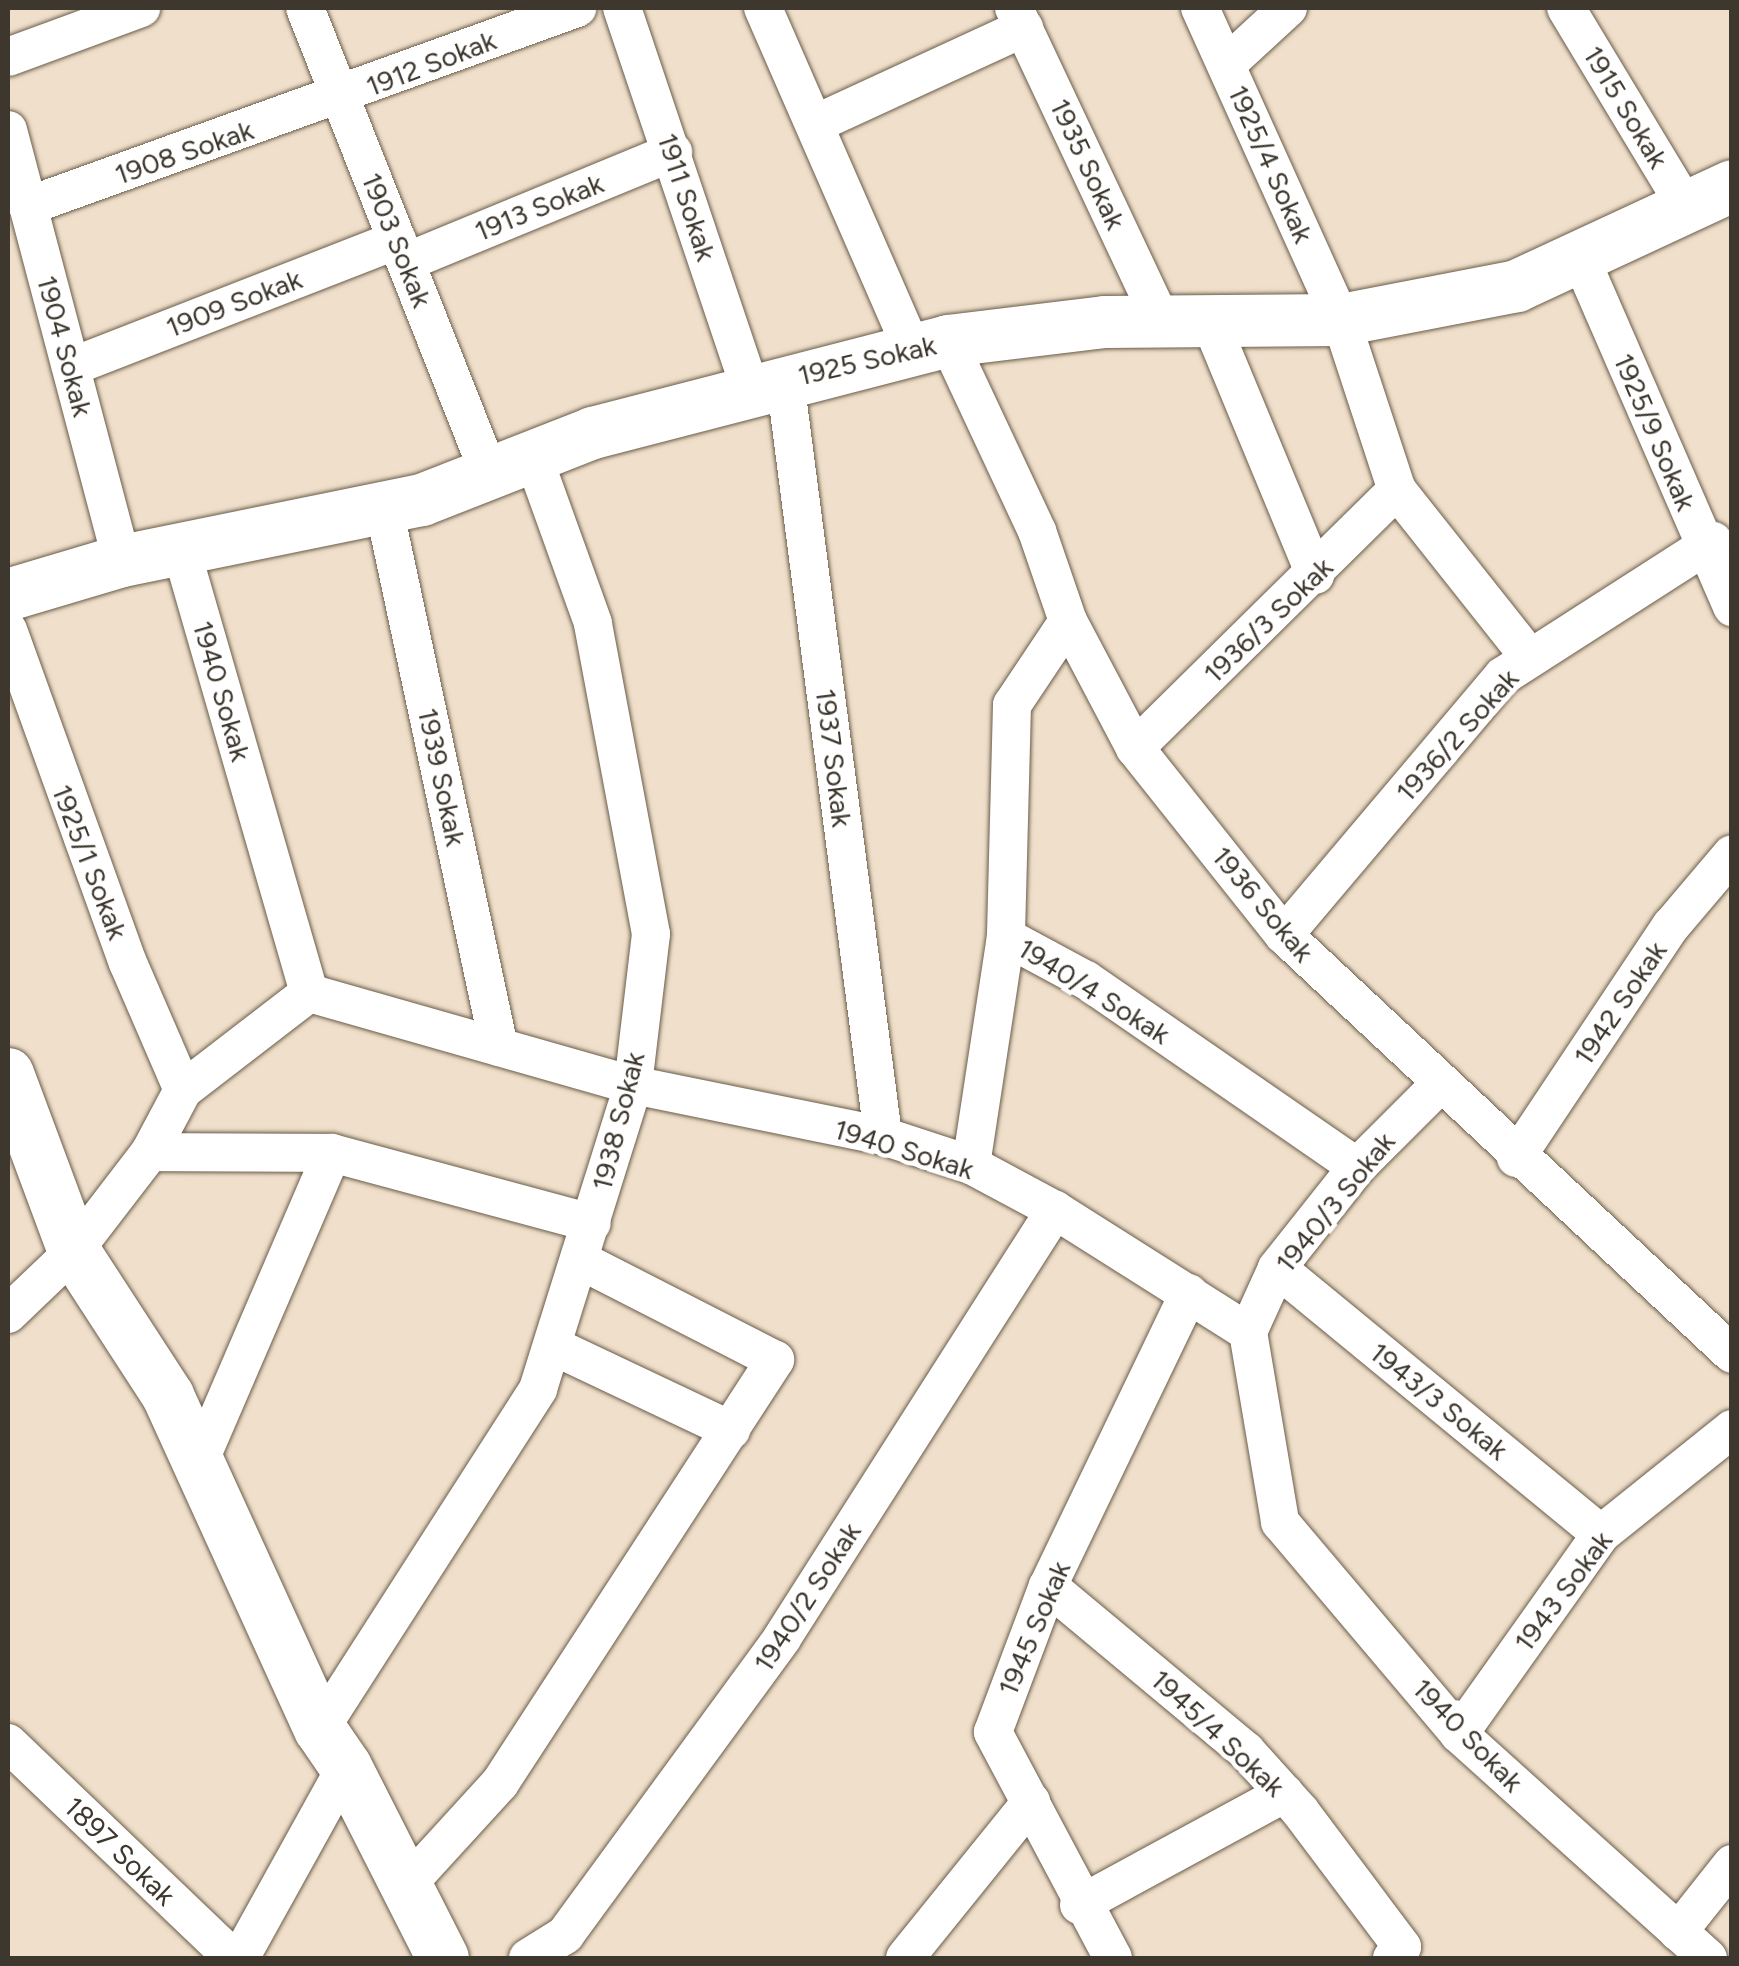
<!DOCTYPE html>
<html>
<head>
<meta charset="utf-8">
<style>
  body { margin:0 }
  #map { position:relative; width:1739px; height:1966px; overflow:hidden; background:#f0e0cb; font-family:Figtree,sans-serif }
  div>[style] { position:absolute }
  .roads { filter:drop-shadow(0 0 2px #6a5c4a) drop-shadow(0 0 2px #6a5c4a) }
  .street>* { height:38px; margin:-19px; padding:0 19px; transform-origin:19px; border-radius:19px; background:#fff }
  .secondary>* { height:52px; margin:-26px; padding:0 26px; transform-origin:26px; border-radius:26px; background:#fff }
  span { translate:-50% -50%; white-space:nowrap; text-align:center; line-height:1.15; -webkit-text-stroke:9px #fff; paint-order:stroke }
  .street-label { font-size:28px; color:#3d372e }
  .frame { position:absolute; inset:0; border:10px solid #3d372e; pointer-events:none }
</style>
</head>
<body>
<div id="map">
  <div class="roads">
    <div class="street">
      <i style="left:305px;top:8px;width:500px;rotate:68.41deg"></i>
      <i style="left:622px;top:8px;width:401px;rotate:71.4deg"></i>
      <i style="left:763px;top:8px;width:372px;rotate:66.4deg"></i>
      <i style="left:1014px;top:8px;width:346px;rotate:64.8deg"></i>
      <i style="left:1200px;top:8px;width:342px;rotate:65.7deg"></i>
      <i style="left:1341px;top:320px;width:179px;rotate:71.8deg"></i>
      <i style="left:1397px;top:490px;width:214px;rotate:51.6deg"></i>
      <i style="left:1566px;top:8px;width:232px;rotate:58.9deg"></i>
      <i style="left:8px;top:57px;width:142px;rotate:-20.2deg"></i>
      <i style="left:1227px;top:64px;width:83px;rotate:-42.6deg"></i>
      <i style="left:817px;top:123px;width:228px;rotate:-24.7deg"></i>
      <i style="left:8px;top:130px;width:446px;rotate:75.2deg"></i>
      <i style="left:28px;top:206px;width:584px;rotate:-19.83deg"></i>
      <i style="left:1580px;top:257px;width:382px;rotate:66.5deg"></i>
      <i style="left:406px;top:262px;width:289px;rotate:-22.4deg"></i>
      <i style="left:1210px;top:321px;width:275px;rotate:67.5deg"></i>
      <i style="left:948px;top:341px;width:210px;rotate:64.9deg"></i>
      <i style="left:1037px;top:531px;width:95px;rotate:71deg"></i>
      <i style="left:1068px;top:621px;width:144px;rotate:62.2deg"></i>
      <i style="left:1135px;top:748px;width:239px;rotate:51.5deg"></i>
      <i style="left:1284px;top:935px;width:613px;rotate:43.08deg"></i>
      <i style="left:71px;top:367px;width:350px;rotate:-21.3deg"></i>
      <i style="left:785px;top:380px;width:762px;rotate:82.61deg"></i>
      <i style="left:384px;top:508px;width:551px;rotate:77.96deg"></i>
      <i style="left:181px;top:549px;width:462px;rotate:73.9deg"></i>
      <i style="left:309px;top:993px;width:337px;rotate:15.9deg"></i>
      <i style="left:633px;top:1085px;width:255px;rotate:11.5deg"></i>
      <i style="left:883px;top:1136px;width:93px;rotate:18.2deg"></i>
      <i style="left:971px;top:1165px;width:95px;rotate:28.2deg"></i>
      <i style="left:1055px;top:1210px;width:228px;rotate:32.3deg"></i>
      <i style="left:1248px;top:1332px;width:193px;rotate:80.4deg"></i>
      <i style="left:1280px;top:1522px;width:277px;rotate:49.8deg"></i>
      <i style="left:1459px;top:1734px;width:335px;rotate:42deg"></i>
      <i style="left:1068px;top:621px;width:101px;rotate:123.7deg"></i>
      <i style="left:1012px;top:705px;width:232px;rotate:91.5deg"></i>
      <i style="left:1006px;top:937px;width:91px;rotate:28.3deg"></i>
      <i style="left:1086px;top:980px;width:329px;rotate:34.6deg"></i>
      <i style="left:8px;top:630px;width:354px;rotate:70.2deg"></i>
      <i style="left:128px;top:963px;width:138px;rotate:66.6deg"></i>
      <i style="left:1135px;top:748px;width:368px;rotate:-44.6deg"></i>
      <i style="left:1284px;top:935px;width:339px;rotate:-49.8deg"></i>
      <i style="left:1503px;top:676px;width:250px;rotate:-32.7deg"></i>
      <i style="left:150px;top:1152px;width:182px;rotate:0.3deg"></i>
      <i style="left:332px;top:1153px;width:269px;rotate:15.1deg"></i>
      <i style="left:1516px;top:1158px;width:279px;rotate:-56.3deg"></i>
      <i style="left:1671px;top:926px;width:94px;rotate:-49.7deg"></i>
      <i style="left:971px;top:1165px;width:231px;rotate:-81.3deg"></i>
      <i style="left:1277px;top:1268px;width:419px;rotate:39.4deg"></i>
      <i style="left:8px;top:1314px;width:91px;rotate:-43.7deg"></i>
      <i style="left:74px;top:1251px;width:125px;rotate:-52.5deg"></i>
      <i style="left:150px;top:1152px;width:70px;rotate:-62deg"></i>
      <i style="left:183px;top:1090px;width:159px;rotate:-37.6deg"></i>
      <i style="left:1248px;top:1332px;width:70px;rotate:-65.6deg"></i>
      <i style="left:1277px;top:1268px;width:129px;rotate:-51.6deg"></i>
      <i style="left:1357px;top:1167px;width:117px;rotate:-45deg"></i>
      <i style="left:553px;top:1346px;width:197px;rotate:25.3deg"></i>
      <i style="left:199px;top:1462px;width:336px;rotate:-66.7deg"></i>
      <i style="left:1048px;top:1586px;width:258px;rotate:39.8deg"></i>
      <i style="left:1246px;top:1751px;width:81px;rotate:48deg"></i>
      <i style="left:1300px;top:1811px;width:170px;rotate:53.1deg"></i>
      <i style="left:1402px;top:1947px;width:15px;rotate:132deg"></i>
      <i style="left:320px;top:1729px;width:404px;rotate:-57.3deg"></i>
      <i style="left:538px;top:1389px;width:318px;rotate:-72.6deg"></i>
      <i style="left:633px;top:1085px;width:152px;rotate:-83.2deg"></i>
      <i style="left:651px;top:934px;width:316px;rotate:-100.6deg"></i>
      <i style="left:593px;top:623px;width:177px;rotate:-109.8deg"></i>
      <i style="left:1459px;top:1734px;width:245px;rotate:-54.6deg"></i>
      <i style="left:1601px;top:1534px;width:168px;rotate:-38.7deg"></i>
      <i style="left:8px;top:1743px;width:311px;rotate:43.7deg"></i>
      <i style="left:405px;top:1887px;width:141px;rotate:-47.6deg"></i>
      <i style="left:500px;top:1783px;width:505px;rotate:-56.97deg"></i>
      <i style="left:775px;top:1360px;width:219px;rotate:-152.9deg"></i>
      <i style="left:1079px;top:1905px;width:234px;rotate:-28.5deg"></i>
      <i style="left:1678px;top:1932px;width:87px;rotate:-51.5deg"></i>
      <i style="left:240px;top:1958px;width:218px;rotate:-61deg"></i>
      <i style="left:528px;top:1958px;width:44px;rotate:-31.9deg"></i>
      <i style="left:565px;top:1935px;width:368px;rotate:-53.8deg"></i>
      <i style="left:782px;top:1638px;width:508px;rotate:-57.47deg"></i>
      <i style="left:905px;top:1958px;width:201px;rotate:-51.1deg"></i>
      <i style="left:1113px;top:1958px;width:256px;rotate:-118deg"></i>
      <i style="left:993px;top:1732px;width:156px;rotate:-69.4deg"></i>
      <i style="left:1048px;top:1586px;width:325px;rotate:-64.3deg"></i>
    </div>
    <div class="secondary">
      <i style="left:8px;top:595px;width:119px;rotate:-16.6deg"></i>
      <i style="left:122px;top:561px;width:306px;rotate:-11.5deg"></i>
      <i style="left:422px;top:500px;width:184px;rotate:-21.4deg"></i>
      <i style="left:593px;top:433px;width:367px;rotate:-14.5deg"></i>
      <i style="left:948px;top:341px;width:158px;rotate:-6.9deg"></i>
      <i style="left:1105px;top:322px;width:236px;rotate:-0.5deg"></i>
      <i style="left:1341px;top:320px;width:179px;rotate:-10.9deg"></i>
      <i style="left:1517px;top:286px;width:237px;rotate:-24.9deg"></i>
      <i style="left:8px;top:1074px;width:189px;rotate:69.6deg"></i>
      <i style="left:74px;top:1251px;width:173px;rotate:57deg"></i>
      <i style="left:168px;top:1396px;width:366px;rotate:65.5deg"></i>
      <i style="left:320px;top:1729px;width:46px;rotate:55.6deg"></i>
      <i style="left:346px;top:1767px;width:214px;rotate:63.1deg"></i>
    </div>
  </div>
  <div class="street-label">
    <span style="left:431px;top:63px;rotate:-21deg">1912 Sokak</span>
    <span style="left:1626px;top:107px;rotate:59deg">1915 Sokak</span>
    <span style="left:184px;top:152px;rotate:-19deg">1908 Sokak</span>
    <span style="left:1088px;top:164px;rotate:65deg">1935 Sokak</span>
    <span style="left:1271px;top:164px;rotate:66deg">1925/4 Sokak</span>
    <span style="left:687px;top:197px;rotate:72deg">1911 Sokak</span>
    <span style="left:539px;top:207px;rotate:-22deg">1913 Sokak</span>
    <span style="left:397px;top:240px;rotate:68deg">1903 Sokak</span>
    <span style="left:234px;top:303px;rotate:-21deg">1909 Sokak</span>
    <span style="left:65px;top:346px;rotate:75deg">1904 Sokak</span>
    <span style="left:867px;top:360px;rotate:-13deg">1925 Sokak</span>
    <span style="left:1655px;top:432px;rotate:67deg">1925/9 Sokak</span>
    <span style="left:1268px;top:620px;rotate:-44deg">1936/3 Sokak</span>
    <span style="left:222px;top:691px;rotate:74deg">1940 Sokak</span>
    <span style="left:1457px;top:735px;rotate:-48deg">1936/2 Sokak</span>
    <span style="left:834px;top:758px;rotate:83deg">1937 Sokak</span>
    <span style="left:442px;top:777px;rotate:78deg">1939 Sokak</span>
    <span style="left:90px;top:862px;rotate:69deg">1925/1 Sokak</span>
    <span style="left:1263px;top:904px;rotate:50deg">1936 Sokak</span>
    <span style="left:1094px;top:991px;rotate:32deg">1940/4 Sokak</span>
    <span style="left:1620px;top:1003px;rotate:-56deg">1942 Sokak</span>
    <span style="left:618px;top:1121px;rotate:-76deg">1938 Sokak</span>
    <span style="left:904px;top:1149px;rotate:17deg">1940 Sokak</span>
    <span style="left:1335px;top:1202px;rotate:-51deg">1940/3 Sokak</span>
    <span style="left:1439px;top:1401px;rotate:39deg">1943/3 Sokak</span>
    <span style="left:1563px;top:1591px;rotate:-53deg">1943 Sokak</span>
    <span style="left:807px;top:1597px;rotate:-57deg">1940/2 Sokak</span>
    <span style="left:1034px;top:1628px;rotate:-67deg">1945 Sokak</span>
    <span style="left:1218px;top:1733px;rotate:43deg">1945/4 Sokak</span>
    <span style="left:1468px;top:1735px;rotate:46deg">1940 Sokak</span>
    <span style="left:120px;top:1851px;rotate:44deg">1897 Sokak</span>
  </div>
  <div class="frame"></div>
</div>
</body>
</html>
